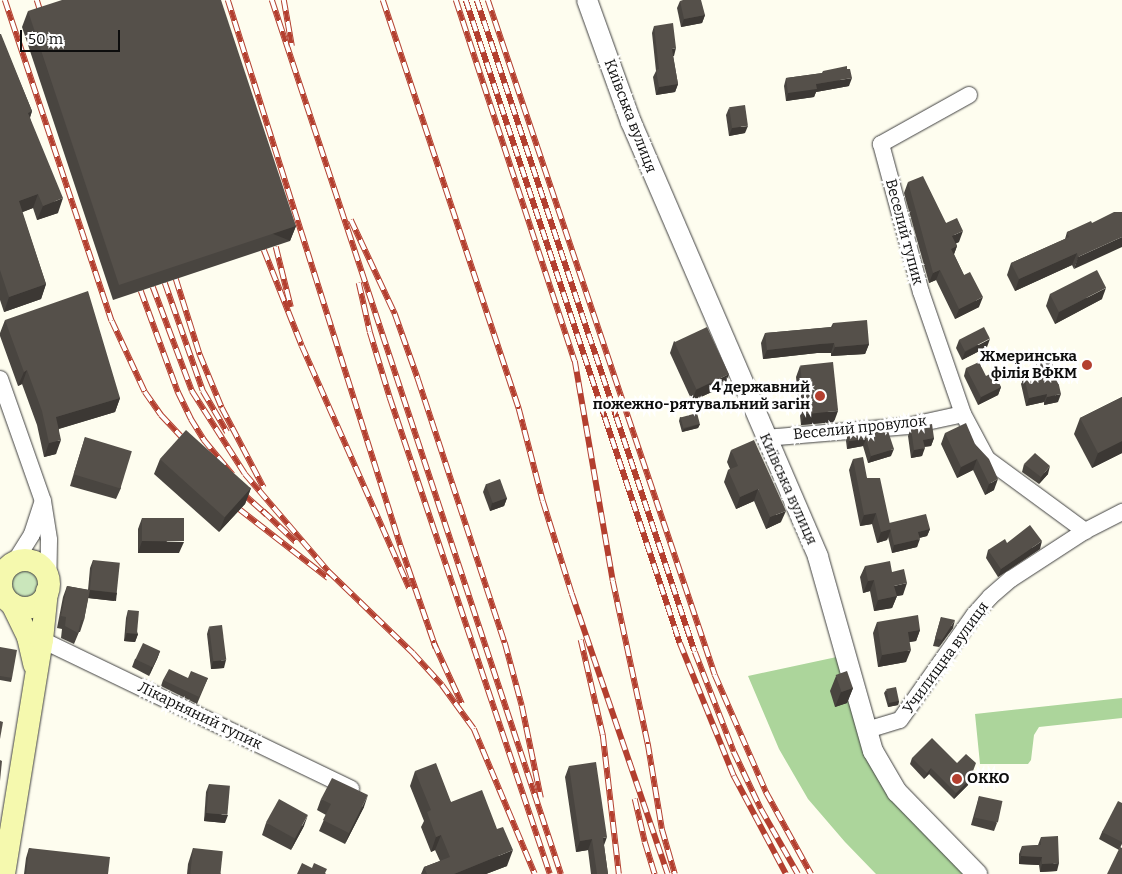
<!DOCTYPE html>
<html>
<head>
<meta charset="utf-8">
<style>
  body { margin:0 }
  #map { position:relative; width:1122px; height:874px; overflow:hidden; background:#fefdef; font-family:Bitter,serif }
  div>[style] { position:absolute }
  .green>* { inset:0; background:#cae6bb }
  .round { border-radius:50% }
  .forest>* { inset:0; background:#acd59b }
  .roads { filter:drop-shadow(0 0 1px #404040) drop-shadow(0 0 1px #404040) }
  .minor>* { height:16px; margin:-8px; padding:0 8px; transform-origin:8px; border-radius:8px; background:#fff }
  .tertiary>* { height:20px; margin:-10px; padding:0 10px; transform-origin:10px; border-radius:10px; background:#fff }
  .secondary>* { height:22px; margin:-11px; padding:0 11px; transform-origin:11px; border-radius:11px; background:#f5f9ae }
  .secondary>.ring { margin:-11px; padding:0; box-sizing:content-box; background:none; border:22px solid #f5f9ae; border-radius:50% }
  .rail>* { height:5.5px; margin-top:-2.75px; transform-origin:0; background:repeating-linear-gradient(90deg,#fff 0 11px,#b33f2f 0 22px); box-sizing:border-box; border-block:1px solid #b33f2f }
  .wall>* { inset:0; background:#494540 }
  .shaded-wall>* { inset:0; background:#3c3834; transform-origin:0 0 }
  .building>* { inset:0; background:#55504a; transform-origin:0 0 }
  .dots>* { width:14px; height:14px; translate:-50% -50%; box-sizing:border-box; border:2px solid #fff; border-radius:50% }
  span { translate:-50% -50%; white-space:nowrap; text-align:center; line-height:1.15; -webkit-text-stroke:5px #fff; paint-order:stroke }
  .street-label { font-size:15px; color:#0d0d0d }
  .poi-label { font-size:15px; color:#0d0d0d; font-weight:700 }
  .right { translate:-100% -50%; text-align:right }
  .left { translate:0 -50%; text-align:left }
  .scale { position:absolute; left:20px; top:30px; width:100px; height:22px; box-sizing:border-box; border:2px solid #0d0d0d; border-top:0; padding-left:6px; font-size:15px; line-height:18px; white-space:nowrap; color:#0d0d0d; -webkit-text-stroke:4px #fff; paint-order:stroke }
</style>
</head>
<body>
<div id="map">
  <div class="green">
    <i class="round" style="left:7px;top:567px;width:34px;height:34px"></i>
  </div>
  <div class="forest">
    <i style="clip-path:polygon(846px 655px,873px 751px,977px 874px,876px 874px,845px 842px,808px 799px,779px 749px,748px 676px)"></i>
    <i style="clip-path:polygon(1122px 698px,1122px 718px,1039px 727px,1034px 735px,1031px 760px,1028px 764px,980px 764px,975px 714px)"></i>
  </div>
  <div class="roads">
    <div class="minor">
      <i style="left:969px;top:95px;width:101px;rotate:150.9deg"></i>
      <i style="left:881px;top:144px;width:153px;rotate:74.9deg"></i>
      <i style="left:921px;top:292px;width:129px;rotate:71deg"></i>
      <i style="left:963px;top:414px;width:51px;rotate:61.9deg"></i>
      <i style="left:987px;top:459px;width:122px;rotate:36.3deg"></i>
      <i style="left:0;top:379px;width:129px;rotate:70.6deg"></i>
      <i style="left:43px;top:501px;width:39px;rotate:81deg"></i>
      <i style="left:49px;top:540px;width:39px;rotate:91deg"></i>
      <i style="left:765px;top:438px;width:144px;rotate:-4.8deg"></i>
      <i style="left:908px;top:426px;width:56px;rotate:-12.3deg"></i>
      <i style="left:14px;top:563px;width:34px;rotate:-58deg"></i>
      <i style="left:32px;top:534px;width:33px;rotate:-72deg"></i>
      <i style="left:42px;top:640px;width:343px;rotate:25.7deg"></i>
      <i style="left:867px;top:730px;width:34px;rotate:-17deg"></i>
      <i style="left:900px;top:720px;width:128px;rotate:-54.8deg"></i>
      <i style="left:974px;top:615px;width:24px;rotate:-48deg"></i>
      <i style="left:990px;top:597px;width:28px;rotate:-41deg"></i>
      <i style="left:1011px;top:579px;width:88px;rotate:-33deg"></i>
      <i style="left:1085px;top:531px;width:42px;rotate:-27.2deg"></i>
    </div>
    <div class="tertiary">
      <i style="left:587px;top:0;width:130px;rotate:70.2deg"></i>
      <i style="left:631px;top:122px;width:473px;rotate:66.7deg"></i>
      <i style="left:818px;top:557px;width:202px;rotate:74.2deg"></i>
      <i style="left:873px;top:751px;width:48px;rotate:59.7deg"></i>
      <i style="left:897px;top:792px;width:115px;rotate:45.7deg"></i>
    </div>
    <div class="secondary">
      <i class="ring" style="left:1px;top:560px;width:26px;height:26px"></i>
      <i style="left:12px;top:604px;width:37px;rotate:64deg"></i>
      <i style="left:28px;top:637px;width:28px;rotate:77deg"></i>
      <i style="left:4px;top:874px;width:237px;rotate:-80.8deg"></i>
      <i style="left:42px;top:640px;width:49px;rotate:-84.2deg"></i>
    </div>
  </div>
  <div class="rail">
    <i style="left:5px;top:0;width:338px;rotate:71.6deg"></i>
    <i style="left:112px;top:321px;width:78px;rotate:65.1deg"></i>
    <i style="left:145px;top:392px;width:28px;rotate:55deg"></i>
    <i style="left:161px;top:415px;width:44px;rotate:46.8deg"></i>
    <i style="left:37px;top:0;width:21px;rotate:73deg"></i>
    <i style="left:228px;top:0;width:574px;rotate:72.45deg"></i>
    <i style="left:401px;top:547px;width:107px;rotate:70.9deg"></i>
    <i style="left:272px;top:0;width:921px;rotate:71.7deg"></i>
    <i style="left:284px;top:0;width:47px;rotate:80.1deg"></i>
    <i style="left:383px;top:0;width:431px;rotate:71.6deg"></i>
    <i style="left:519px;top:409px;width:95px;rotate:75.4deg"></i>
    <i style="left:543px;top:501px;width:97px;rotate:72.7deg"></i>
    <i style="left:572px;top:594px;width:296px;rotate:71.1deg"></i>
    <i style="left:456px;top:0;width:380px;rotate:71.8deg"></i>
    <i style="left:575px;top:361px;width:223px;rotate:80.2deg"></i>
    <i style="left:613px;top:581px;width:167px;rotate:77.9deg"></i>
    <i style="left:648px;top:744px;width:86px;rotate:80.6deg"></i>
    <i style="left:662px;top:829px;width:47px;rotate:73.9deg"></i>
    <i style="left:466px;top:0;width:678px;rotate:71.59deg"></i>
    <i style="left:680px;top:643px;width:144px;rotate:67.9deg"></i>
    <i style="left:734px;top:776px;width:111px;rotate:62deg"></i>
    <i style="left:477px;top:0;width:687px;rotate:71.51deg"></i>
    <i style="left:695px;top:652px;width:107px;rotate:68.7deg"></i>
    <i style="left:734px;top:752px;width:63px;rotate:64.7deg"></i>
    <i style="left:761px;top:809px;width:75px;rotate:60.4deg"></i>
    <i style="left:488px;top:0;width:712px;rotate:71.41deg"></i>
    <i style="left:715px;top:675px;width:128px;rotate:66.4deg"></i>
    <i style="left:766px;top:792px;width:94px;rotate:61.2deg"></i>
    <i style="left:351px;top:220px;width:104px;rotate:64.9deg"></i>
    <i style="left:395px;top:314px;width:69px;rotate:70.5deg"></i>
    <i style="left:418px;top:379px;width:278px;rotate:71.8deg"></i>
    <i style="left:505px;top:643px;width:65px;rotate:74.9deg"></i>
    <i style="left:522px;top:706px;width:94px;rotate:78.3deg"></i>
    <i style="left:276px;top:247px;width:62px;rotate:76deg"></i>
    <i style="left:264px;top:250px;width:103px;rotate:68.4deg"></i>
    <i style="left:302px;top:346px;width:265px;rotate:66.1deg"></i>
    <i style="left:176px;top:279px;width:80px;rotate:72.5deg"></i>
    <i style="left:200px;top:355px;width:57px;rotate:67.5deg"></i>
    <i style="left:222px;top:408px;width:90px;rotate:62.3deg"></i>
    <i style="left:165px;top:283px;width:114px;rotate:70.6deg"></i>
    <i style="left:203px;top:391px;width:48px;rotate:59.7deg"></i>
    <i style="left:359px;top:283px;width:50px;rotate:77.3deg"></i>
    <i style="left:370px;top:332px;width:69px;rotate:73.1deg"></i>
    <i style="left:390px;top:398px;width:502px;rotate:71.42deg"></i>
    <i style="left:153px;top:287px;width:111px;rotate:69.4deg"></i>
    <i style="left:192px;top:391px;width:98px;rotate:57.4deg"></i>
    <i style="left:245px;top:474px;width:128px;rotate:49.4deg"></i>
    <i style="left:328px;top:571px;width:118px;rotate:44deg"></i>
    <i style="left:413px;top:653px;width:43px;rotate:47.8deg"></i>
    <i style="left:442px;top:685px;width:54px;rotate:54deg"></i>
    <i style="left:474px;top:729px;width:157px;rotate:67.2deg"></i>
    <i style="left:141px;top:291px;width:108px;rotate:69.9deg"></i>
    <i style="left:178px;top:392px;width:30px;rotate:64deg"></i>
    <i style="left:191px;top:419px;width:25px;rotate:58deg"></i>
    <i style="left:204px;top:440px;width:45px;rotate:50.4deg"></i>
    <i style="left:237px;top:488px;width:40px;rotate:42deg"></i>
    <i style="left:239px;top:509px;width:113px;rotate:37.8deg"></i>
    <i style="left:263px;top:511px;width:45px;rotate:43.2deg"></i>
    <i style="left:581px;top:640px;width:98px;rotate:77deg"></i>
    <i style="left:603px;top:735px;width:140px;rotate:83.4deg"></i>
    <i style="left:434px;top:643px;width:67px;rotate:65.3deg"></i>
    <i style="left:635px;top:799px;width:44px;rotate:76.9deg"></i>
    <i style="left:645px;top:842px;width:34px;rotate:73deg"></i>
  </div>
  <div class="wall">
    <i style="clip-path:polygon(680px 1px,705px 15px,702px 23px,681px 27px,677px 8px)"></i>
    <i style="clip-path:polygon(28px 11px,296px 226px,290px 241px,113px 300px,22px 27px)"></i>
    <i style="clip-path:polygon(654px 26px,674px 56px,673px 56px,678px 84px,675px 92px,656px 95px,653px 77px,656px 71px,652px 33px)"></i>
    <i style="clip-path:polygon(0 34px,32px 111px,30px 118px,58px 213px,37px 220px,33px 208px,22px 212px,46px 284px,41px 299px,4px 312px,0 300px)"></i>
    <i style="clip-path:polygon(823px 71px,849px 86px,816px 92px,814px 97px,786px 101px,784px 86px,786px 78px,822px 73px)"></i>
    <i style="clip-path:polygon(729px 108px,745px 133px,729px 136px,726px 115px)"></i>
    <i style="clip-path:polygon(908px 182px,946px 223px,959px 242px,956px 243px,957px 246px,954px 254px,979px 307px,955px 319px,936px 280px,929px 283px,904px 193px)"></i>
    <i style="clip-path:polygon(1092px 223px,1074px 269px,1072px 265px,1015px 291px,1007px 275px,1011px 263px,1065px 239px,1067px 232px)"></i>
    <i style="clip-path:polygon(1050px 294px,1102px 299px,1055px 324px,1046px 306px)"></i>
    <i style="clip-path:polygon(5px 320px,120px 398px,115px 412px,59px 429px,56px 454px,44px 457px,37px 425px,22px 384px,18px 386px,0 336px,0 333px)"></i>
    <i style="clip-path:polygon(833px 323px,869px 344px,865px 354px,831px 356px,831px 353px,817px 353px,763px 359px,761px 343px,765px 333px,831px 327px)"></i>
    <i style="clip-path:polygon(959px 340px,987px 347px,962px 360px,956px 348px)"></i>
    <i style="clip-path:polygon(674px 341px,725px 386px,692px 401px,670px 353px)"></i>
    <i style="clip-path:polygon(1039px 358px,1058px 402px,1044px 405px,1044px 402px,1026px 406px,1021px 384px,1024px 376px,1037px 373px,1036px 366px)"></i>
    <i style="clip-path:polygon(800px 366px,834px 422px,801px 425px,796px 377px)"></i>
    <i style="clip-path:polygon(966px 368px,1001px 387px,998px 395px,978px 405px,964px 376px)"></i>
    <i style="clip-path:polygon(1122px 397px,1122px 453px,1092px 468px,1074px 434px,1080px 418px)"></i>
    <i style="clip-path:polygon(680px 417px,700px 424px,698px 428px,682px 432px,679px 421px)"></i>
    <i style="clip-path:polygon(911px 428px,934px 438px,931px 446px,924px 447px,922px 456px,911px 458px,908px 436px)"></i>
    <i style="clip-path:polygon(888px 431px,891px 456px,868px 463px,863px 446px,847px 449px,846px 441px,848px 434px)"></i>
    <i style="clip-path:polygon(945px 433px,975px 444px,994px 490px,985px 495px,973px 470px,957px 478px,941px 444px)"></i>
    <i style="clip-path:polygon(85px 437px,121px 488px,116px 499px,70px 486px)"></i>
    <i style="clip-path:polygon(731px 450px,781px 522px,766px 529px,754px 501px,736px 509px,724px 482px,728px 470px,730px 469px,727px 462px)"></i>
    <i style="clip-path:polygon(160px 459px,251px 488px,245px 504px,219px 532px,154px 474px)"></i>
    <i style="clip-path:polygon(853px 459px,867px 478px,889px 523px,930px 529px,927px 536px,919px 538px,917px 547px,892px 553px,888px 537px,887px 540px,877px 543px,872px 524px,860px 526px,849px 470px)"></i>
    <i style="clip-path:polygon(1024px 464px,1048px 474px,1039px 484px,1022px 472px)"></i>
    <i style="clip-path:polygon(486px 484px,507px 498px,504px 506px,490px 511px,483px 492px)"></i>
    <i style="clip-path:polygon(142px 518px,179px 553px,138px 553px,138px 529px)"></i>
    <i style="clip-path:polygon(1007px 543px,1040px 549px,998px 577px,986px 558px,988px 550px)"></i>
    <i style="clip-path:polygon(93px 560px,117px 593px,114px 601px,88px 598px,84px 620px,80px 632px,79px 632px,74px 644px,61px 638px,62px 629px,57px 628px,63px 597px,67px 586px,88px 590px,90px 568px)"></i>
    <i style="clip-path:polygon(865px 566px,903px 595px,897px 596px,892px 608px,874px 611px,870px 591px,863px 593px,860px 577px)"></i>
    <i style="clip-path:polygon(128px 610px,138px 634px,135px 642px,124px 641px,126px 618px)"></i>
    <i style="clip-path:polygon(941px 617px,953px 628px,939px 647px,933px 646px)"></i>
    <i style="clip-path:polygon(877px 622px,920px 630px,916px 641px,909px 642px,906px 662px,878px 667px,873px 633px)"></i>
    <i style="clip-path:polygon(209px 627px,224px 668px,211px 669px,207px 634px)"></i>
    <i style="clip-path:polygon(0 647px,12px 678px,11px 682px,0 680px)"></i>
    <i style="clip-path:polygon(160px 651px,157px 659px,149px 676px,132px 667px,135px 659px)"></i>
    <i style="clip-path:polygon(836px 676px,853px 688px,847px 703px,835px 707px,830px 691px)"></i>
    <i style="clip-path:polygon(188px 678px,208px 678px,197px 704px,161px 686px,163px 680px)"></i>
    <i style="clip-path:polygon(886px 690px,899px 701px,898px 705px,888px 707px,884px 693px)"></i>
    <i style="clip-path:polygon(912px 758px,957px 763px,968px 785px,954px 799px,929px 774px,924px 779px,910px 764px)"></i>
    <i style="clip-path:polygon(569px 766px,604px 845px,608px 874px,591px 874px,588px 850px,576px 852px,565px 777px)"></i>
    <i style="clip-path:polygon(415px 771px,451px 802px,507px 866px,486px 874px,421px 874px,424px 867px,440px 861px,435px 850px,431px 852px,421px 827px,424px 821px,410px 786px)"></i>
    <i style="clip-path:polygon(209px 784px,225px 823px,204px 821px,206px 792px)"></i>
    <i style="clip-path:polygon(979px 796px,997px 823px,994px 831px,971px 825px)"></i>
    <i style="clip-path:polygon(321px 799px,364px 807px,345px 844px,319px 831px,326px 815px,317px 810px)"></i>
    <i style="clip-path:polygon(1122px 803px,1122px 844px,1119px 850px,1099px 839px,1102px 832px)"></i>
    <i style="clip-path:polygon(266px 823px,304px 826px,291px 850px,262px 835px)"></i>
    <i style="clip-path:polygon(1041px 837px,1057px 871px,1040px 872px,1039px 865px,1019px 864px,1019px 854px,1022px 846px,1038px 845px)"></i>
    <i style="clip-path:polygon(29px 848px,108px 874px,24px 874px,26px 858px)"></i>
    <i style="clip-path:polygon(193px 848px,221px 874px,187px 874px,188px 864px)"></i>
  </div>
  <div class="shaded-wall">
    <i style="clip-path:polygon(705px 15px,702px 23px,681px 27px,684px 19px)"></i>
    <i style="clip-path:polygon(676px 48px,674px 56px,669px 57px,672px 49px)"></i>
    <i style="clip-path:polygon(852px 78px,849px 86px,816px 92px,814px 97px,786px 101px,788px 93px,816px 84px)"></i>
    <i style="clip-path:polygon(678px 84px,675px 92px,656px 95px,659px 87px)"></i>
    <i style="clip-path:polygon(32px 111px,27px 125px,28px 113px)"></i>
    <i style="clip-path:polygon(748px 126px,745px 133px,729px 136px,732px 128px)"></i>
    <i style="clip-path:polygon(38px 194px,33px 208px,13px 216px,19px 201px)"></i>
    <i style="clip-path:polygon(63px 198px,58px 213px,37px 220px,43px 206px)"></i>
    <i style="left:296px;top:226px;width:16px;height:187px;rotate:112deg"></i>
    <i style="clip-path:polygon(963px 231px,959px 242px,949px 247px,952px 236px)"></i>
    <i style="clip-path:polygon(1122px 237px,1122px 247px,1074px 269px,1078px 257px)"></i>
    <i style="clip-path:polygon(957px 246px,953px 257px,951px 249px)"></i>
    <i style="clip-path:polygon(1077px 253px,1072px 265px,1015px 291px,1019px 279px)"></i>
    <i style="clip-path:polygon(940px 270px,936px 280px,929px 283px,933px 273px)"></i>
    <i style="clip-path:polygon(46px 284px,41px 299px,4px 312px,9px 297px)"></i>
    <i style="clip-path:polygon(1106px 288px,1102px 299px,1055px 324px,1059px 312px)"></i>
    <i style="clip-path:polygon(983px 297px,979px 307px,955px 319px,959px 309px)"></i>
    <i style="clip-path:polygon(990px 339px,987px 347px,962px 360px,965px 352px)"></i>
    <i style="clip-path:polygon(834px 343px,831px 353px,817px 353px,763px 359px,767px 350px,820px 344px)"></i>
    <i style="clip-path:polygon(869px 344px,865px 354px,831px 356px,835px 347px)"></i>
    <i style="clip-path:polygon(27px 370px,22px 384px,18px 386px,24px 372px)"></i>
    <i style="clip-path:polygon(729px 374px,725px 386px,692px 401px,696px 390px)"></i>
    <i style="clip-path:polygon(1001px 387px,998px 395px,978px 405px,981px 397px)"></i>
    <i style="clip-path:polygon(1047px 394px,1044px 402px,1026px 406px,1029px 398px)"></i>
    <i style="clip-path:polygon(1061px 394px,1058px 402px,1044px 405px,1047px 397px)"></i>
    <i style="clip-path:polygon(120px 398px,115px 412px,51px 431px,56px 417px)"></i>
    <i style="clip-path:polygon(838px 411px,834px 422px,801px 425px,805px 413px)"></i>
    <i style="clip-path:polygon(700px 424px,698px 428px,682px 432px,684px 429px)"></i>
    <i style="clip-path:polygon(934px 438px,931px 446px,921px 447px,923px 440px)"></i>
    <i style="clip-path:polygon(866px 439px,863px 446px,847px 449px,849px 441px)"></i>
    <i style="clip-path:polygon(61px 440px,56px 454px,44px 457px,49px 443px)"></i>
    <i style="clip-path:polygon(1122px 441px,1122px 453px,1092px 468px,1098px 453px)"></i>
    <i style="clip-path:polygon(925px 448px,922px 456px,911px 458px,914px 450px)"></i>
    <i style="clip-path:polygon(894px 449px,891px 456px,868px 463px,871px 456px)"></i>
    <i style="clip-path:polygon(977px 459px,973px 470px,957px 478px,961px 467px)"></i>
    <i style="clip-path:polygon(1050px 466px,1048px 474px,1039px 484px,1041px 477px)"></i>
    <i style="clip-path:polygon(998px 479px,994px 490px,985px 495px,989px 484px)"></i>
    <i style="clip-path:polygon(251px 488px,245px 504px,219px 532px,225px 517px)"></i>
    <i style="clip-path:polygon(758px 489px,754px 501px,736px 509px,740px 497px)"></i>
    <i style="clip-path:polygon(507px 498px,504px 506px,490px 511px,492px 503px)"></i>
    <i style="clip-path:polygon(786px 511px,781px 522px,766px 529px,770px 517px)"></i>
    <i style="clip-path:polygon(876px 513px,872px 524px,860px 526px,864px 515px)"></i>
    <i style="clip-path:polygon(891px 529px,887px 540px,877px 543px,881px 532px)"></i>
    <i style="clip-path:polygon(930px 529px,927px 536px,915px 539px,918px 532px)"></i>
    <i style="clip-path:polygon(920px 539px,917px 547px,892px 553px,894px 545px)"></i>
    <i style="clip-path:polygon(142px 541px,184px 542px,179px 553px,138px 553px)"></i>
    <i style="clip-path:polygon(1042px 541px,1040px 549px,998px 577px,1001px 569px)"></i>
    <i style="clip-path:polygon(874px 580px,870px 591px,863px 593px,868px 581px)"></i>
    <i style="clip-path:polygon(907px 583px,903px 595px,890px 597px,894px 586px)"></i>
    <i style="left:89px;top:590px;width:28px;height:8px;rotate:6deg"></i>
    <i style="clip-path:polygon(897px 596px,892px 608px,874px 611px,878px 600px)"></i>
    <i style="clip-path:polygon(955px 620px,953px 628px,939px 647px,942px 640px)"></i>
    <i style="clip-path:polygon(920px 630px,916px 641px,903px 643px,908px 632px)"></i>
    <i style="clip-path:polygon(127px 633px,138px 634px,135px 642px,124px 641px)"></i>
    <i style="clip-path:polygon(911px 650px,906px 662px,878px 667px,882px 655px)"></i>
    <i style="clip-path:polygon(160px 651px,157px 659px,149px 676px,151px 668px)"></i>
    <i style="clip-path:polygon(226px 660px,224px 668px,211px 669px,213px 661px)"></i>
    <i style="clip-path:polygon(853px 688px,847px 703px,835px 707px,841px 692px)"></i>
    <i style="clip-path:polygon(899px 701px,898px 705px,888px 707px,889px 703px)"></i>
    <i style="clip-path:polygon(931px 768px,929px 774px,924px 779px,927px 773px)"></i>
    <i style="clip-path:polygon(970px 779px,968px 785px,954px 799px,956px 793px)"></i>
    <i style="clip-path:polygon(368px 795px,364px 807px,345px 844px,349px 833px)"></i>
    <i style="clip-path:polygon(206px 813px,228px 815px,225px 823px,204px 821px)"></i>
    <i style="clip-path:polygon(308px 815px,304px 826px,291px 850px,295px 839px)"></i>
    <i style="clip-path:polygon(441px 835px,435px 850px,431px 852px,436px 837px)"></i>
    <i style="clip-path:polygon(607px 837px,603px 848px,603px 838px)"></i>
    <i style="clip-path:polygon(592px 839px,588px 850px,576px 852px,580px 841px)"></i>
    <i style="clip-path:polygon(513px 850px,507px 866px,486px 874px,454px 874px)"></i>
    <i style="clip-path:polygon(1021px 856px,1042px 857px,1039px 865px,1019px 864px)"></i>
    <i style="clip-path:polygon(1059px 863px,1057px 871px,1040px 872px,1042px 864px)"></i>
  </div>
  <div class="building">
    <i style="clip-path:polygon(62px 0,221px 0,296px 226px,119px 285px,28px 11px)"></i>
    <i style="clip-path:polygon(683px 0,701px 0,705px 15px,684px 19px,680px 1px)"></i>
    <i style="clip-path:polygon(673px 23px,676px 48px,672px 49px,678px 84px,659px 87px,656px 70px,659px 69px,654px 26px)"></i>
    <i style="clip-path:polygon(0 34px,1px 34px,32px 111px,28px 113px,63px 198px,43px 206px,38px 194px,19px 201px,46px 284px,9px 297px,0 270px)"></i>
    <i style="clip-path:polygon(847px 66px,847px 69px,850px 69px,852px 78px,816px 84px,817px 89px,788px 93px,786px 78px,823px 73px,823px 71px)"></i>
    <i style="left:745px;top:105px;width:21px;height:16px;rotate:82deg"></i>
    <i style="clip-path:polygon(923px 176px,946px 223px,957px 218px,963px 231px,952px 236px,957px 246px,951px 249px,964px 275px,970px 272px,983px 297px,959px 309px,940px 270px,933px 273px,908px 182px)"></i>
    <i style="clip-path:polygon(1114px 212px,1122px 212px,1122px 237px,1078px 257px,1077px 253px,1019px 279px,1011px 263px,1069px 237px,1067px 232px,1091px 221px,1092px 223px)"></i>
    <i style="left:1097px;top:270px;width:20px;height:53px;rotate:63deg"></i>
    <i style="clip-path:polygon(88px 291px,120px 398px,56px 417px,61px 440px,49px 443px,42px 411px,27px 370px,24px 372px,5px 320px)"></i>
    <i style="clip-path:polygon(867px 320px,869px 344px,835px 347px,834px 343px,820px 344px,767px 350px,765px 333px,833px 327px,833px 323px)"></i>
    <i style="left:707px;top:327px;width:52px;height:36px;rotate:65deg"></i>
    <i style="left:984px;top:327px;width:13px;height:28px;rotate:63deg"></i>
    <i style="clip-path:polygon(1052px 355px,1061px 394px,1047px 397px,1047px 394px,1029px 398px,1024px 376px,1042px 372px,1039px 358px)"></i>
    <i style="left:833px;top:362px;width:49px;height:33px;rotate:84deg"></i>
    <i style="clip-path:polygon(979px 362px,986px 376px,994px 372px,1001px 387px,981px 397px,966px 368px)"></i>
    <i style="clip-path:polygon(1122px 397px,1122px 441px,1098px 453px,1080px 418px)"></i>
    <i style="left:697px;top:413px;width:11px;height:17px;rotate:75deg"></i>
    <i style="clip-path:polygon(966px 423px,975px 444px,989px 459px,998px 479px,989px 484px,977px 459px,961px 467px,945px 433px)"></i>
    <i style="clip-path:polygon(932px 424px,934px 438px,923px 440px,925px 448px,914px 450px,911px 428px)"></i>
    <i style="left:186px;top:430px;width:87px;height:39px;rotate:42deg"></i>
    <i style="clip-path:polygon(888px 431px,894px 449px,871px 456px,866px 439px,849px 441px,848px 434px)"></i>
    <i style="left:85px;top:437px;width:49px;height:39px;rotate:17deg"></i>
    <i style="clip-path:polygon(754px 440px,786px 511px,770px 517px,758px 489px,740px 497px,728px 470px,738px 466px,731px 450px)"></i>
    <i style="clip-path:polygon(1035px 453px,1050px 466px,1041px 477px,1024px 464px)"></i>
    <i style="clip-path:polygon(863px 457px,867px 478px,880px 478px,891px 529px,881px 532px,876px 513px,864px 515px,853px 459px)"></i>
    <i style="left:500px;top:479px;width:20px;height:15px;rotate:70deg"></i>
    <i style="clip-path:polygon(926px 514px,930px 529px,918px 532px,920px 539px,894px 545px,889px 523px)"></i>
    <i style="left:142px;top:518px;width:42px;height:23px"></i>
    <i style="clip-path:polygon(1030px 525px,1042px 541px,1001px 569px,988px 550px,1005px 539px,1007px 543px)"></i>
    <i style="left:93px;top:560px;width:27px;height:30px;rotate:6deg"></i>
    <i style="clip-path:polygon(890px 561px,892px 572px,904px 569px,907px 583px,894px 586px,897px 596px,878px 600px,874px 580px,868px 581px,865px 566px)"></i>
    <i style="clip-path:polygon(67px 586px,90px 590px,84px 620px,81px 620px,78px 633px,65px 626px,66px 617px,61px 616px)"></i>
    <i style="left:128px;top:610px;width:11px;height:23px;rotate:5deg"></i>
    <i style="clip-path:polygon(918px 615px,920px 630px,908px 632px,911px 650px,882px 655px,877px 622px)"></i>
    <i style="clip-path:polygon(941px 617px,955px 620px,942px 640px,935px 638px)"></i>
    <i style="left:222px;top:625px;width:35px;height:13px;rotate:83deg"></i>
    <i style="left:143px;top:643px;width:19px;height:18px;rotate:25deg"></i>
    <i style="clip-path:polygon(0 647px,17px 650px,12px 678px,0 676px)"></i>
    <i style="clip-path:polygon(169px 669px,188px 678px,191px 671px,208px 678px,199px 697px,163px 680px)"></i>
    <i style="left:847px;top:671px;width:18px;height:12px;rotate:71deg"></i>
    <i style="left:896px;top:687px;width:14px;height:10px;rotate:78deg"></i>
    <i style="clip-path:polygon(0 721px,3px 722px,0 739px)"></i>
    <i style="clip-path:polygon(932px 738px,957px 763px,966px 754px,976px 763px,970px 779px,956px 793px,931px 768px,927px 773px,912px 758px)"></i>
    <i style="clip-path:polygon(0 760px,2px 761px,0 781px)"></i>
    <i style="clip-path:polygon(596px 762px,607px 837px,603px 838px,608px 874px,597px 874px,592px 839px,580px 841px,569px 766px)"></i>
    <i style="clip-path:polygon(436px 763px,451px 802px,482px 790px,497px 829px,503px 827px,513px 850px,454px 874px,427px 874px,424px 867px,450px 857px,441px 835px,436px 837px,427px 812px,431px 810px,415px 771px)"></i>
    <i style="clip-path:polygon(332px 778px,368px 795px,349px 833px,323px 820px,331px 804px,321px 799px)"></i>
    <i style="left:209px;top:784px;width:21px;height:29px;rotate:5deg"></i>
    <i style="left:979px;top:796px;width:24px;height:22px;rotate:12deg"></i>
    <i style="left:279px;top:799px;width:33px;height:27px;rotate:29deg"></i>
    <i style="clip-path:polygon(1118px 801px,1122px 803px,1122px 842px,1102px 832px)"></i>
    <i style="clip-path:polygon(1058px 836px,1059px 863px,1042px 864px,1042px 857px,1021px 856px,1022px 846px,1041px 845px,1041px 837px)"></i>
    <i style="clip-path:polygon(1120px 847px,1122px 848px,1122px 874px,1107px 874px)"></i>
    <i style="clip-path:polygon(29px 848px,110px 857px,108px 874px,26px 874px)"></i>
    <i style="left:193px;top:848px;width:30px;height:26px;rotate:6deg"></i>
    <i style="clip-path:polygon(302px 863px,312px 868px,314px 863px,327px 869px,325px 873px,326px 874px,297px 874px)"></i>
  </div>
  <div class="dots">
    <i style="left:1087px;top:365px;background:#b33f2f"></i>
    <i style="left:820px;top:396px;background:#b33f2f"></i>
    <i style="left:957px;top:779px;background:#b33f2f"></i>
  </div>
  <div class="street-label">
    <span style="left:630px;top:116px;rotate:69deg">Київська вулиця</span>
    <span style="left:904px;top:232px;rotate:75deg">Веселий тупик</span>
    <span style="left:860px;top:428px;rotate:-6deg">Веселий провулок</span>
    <span style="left:788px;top:489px;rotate:66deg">Київська вулиця</span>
    <span style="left:946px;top:658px;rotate:-54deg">Училищна вулиця</span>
    <span style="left:200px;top:716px;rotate:26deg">Лікарняний тупик</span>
  </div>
  <div class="poi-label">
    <span class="right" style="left:1077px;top:365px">Жмеринська<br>філія ВФКМ</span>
    <span class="right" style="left:810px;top:396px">4 державний<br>пожежно-рятувальний загін</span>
    <span class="left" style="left:967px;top:779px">ОККО</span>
  </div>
  <div class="scale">50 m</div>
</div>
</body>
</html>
